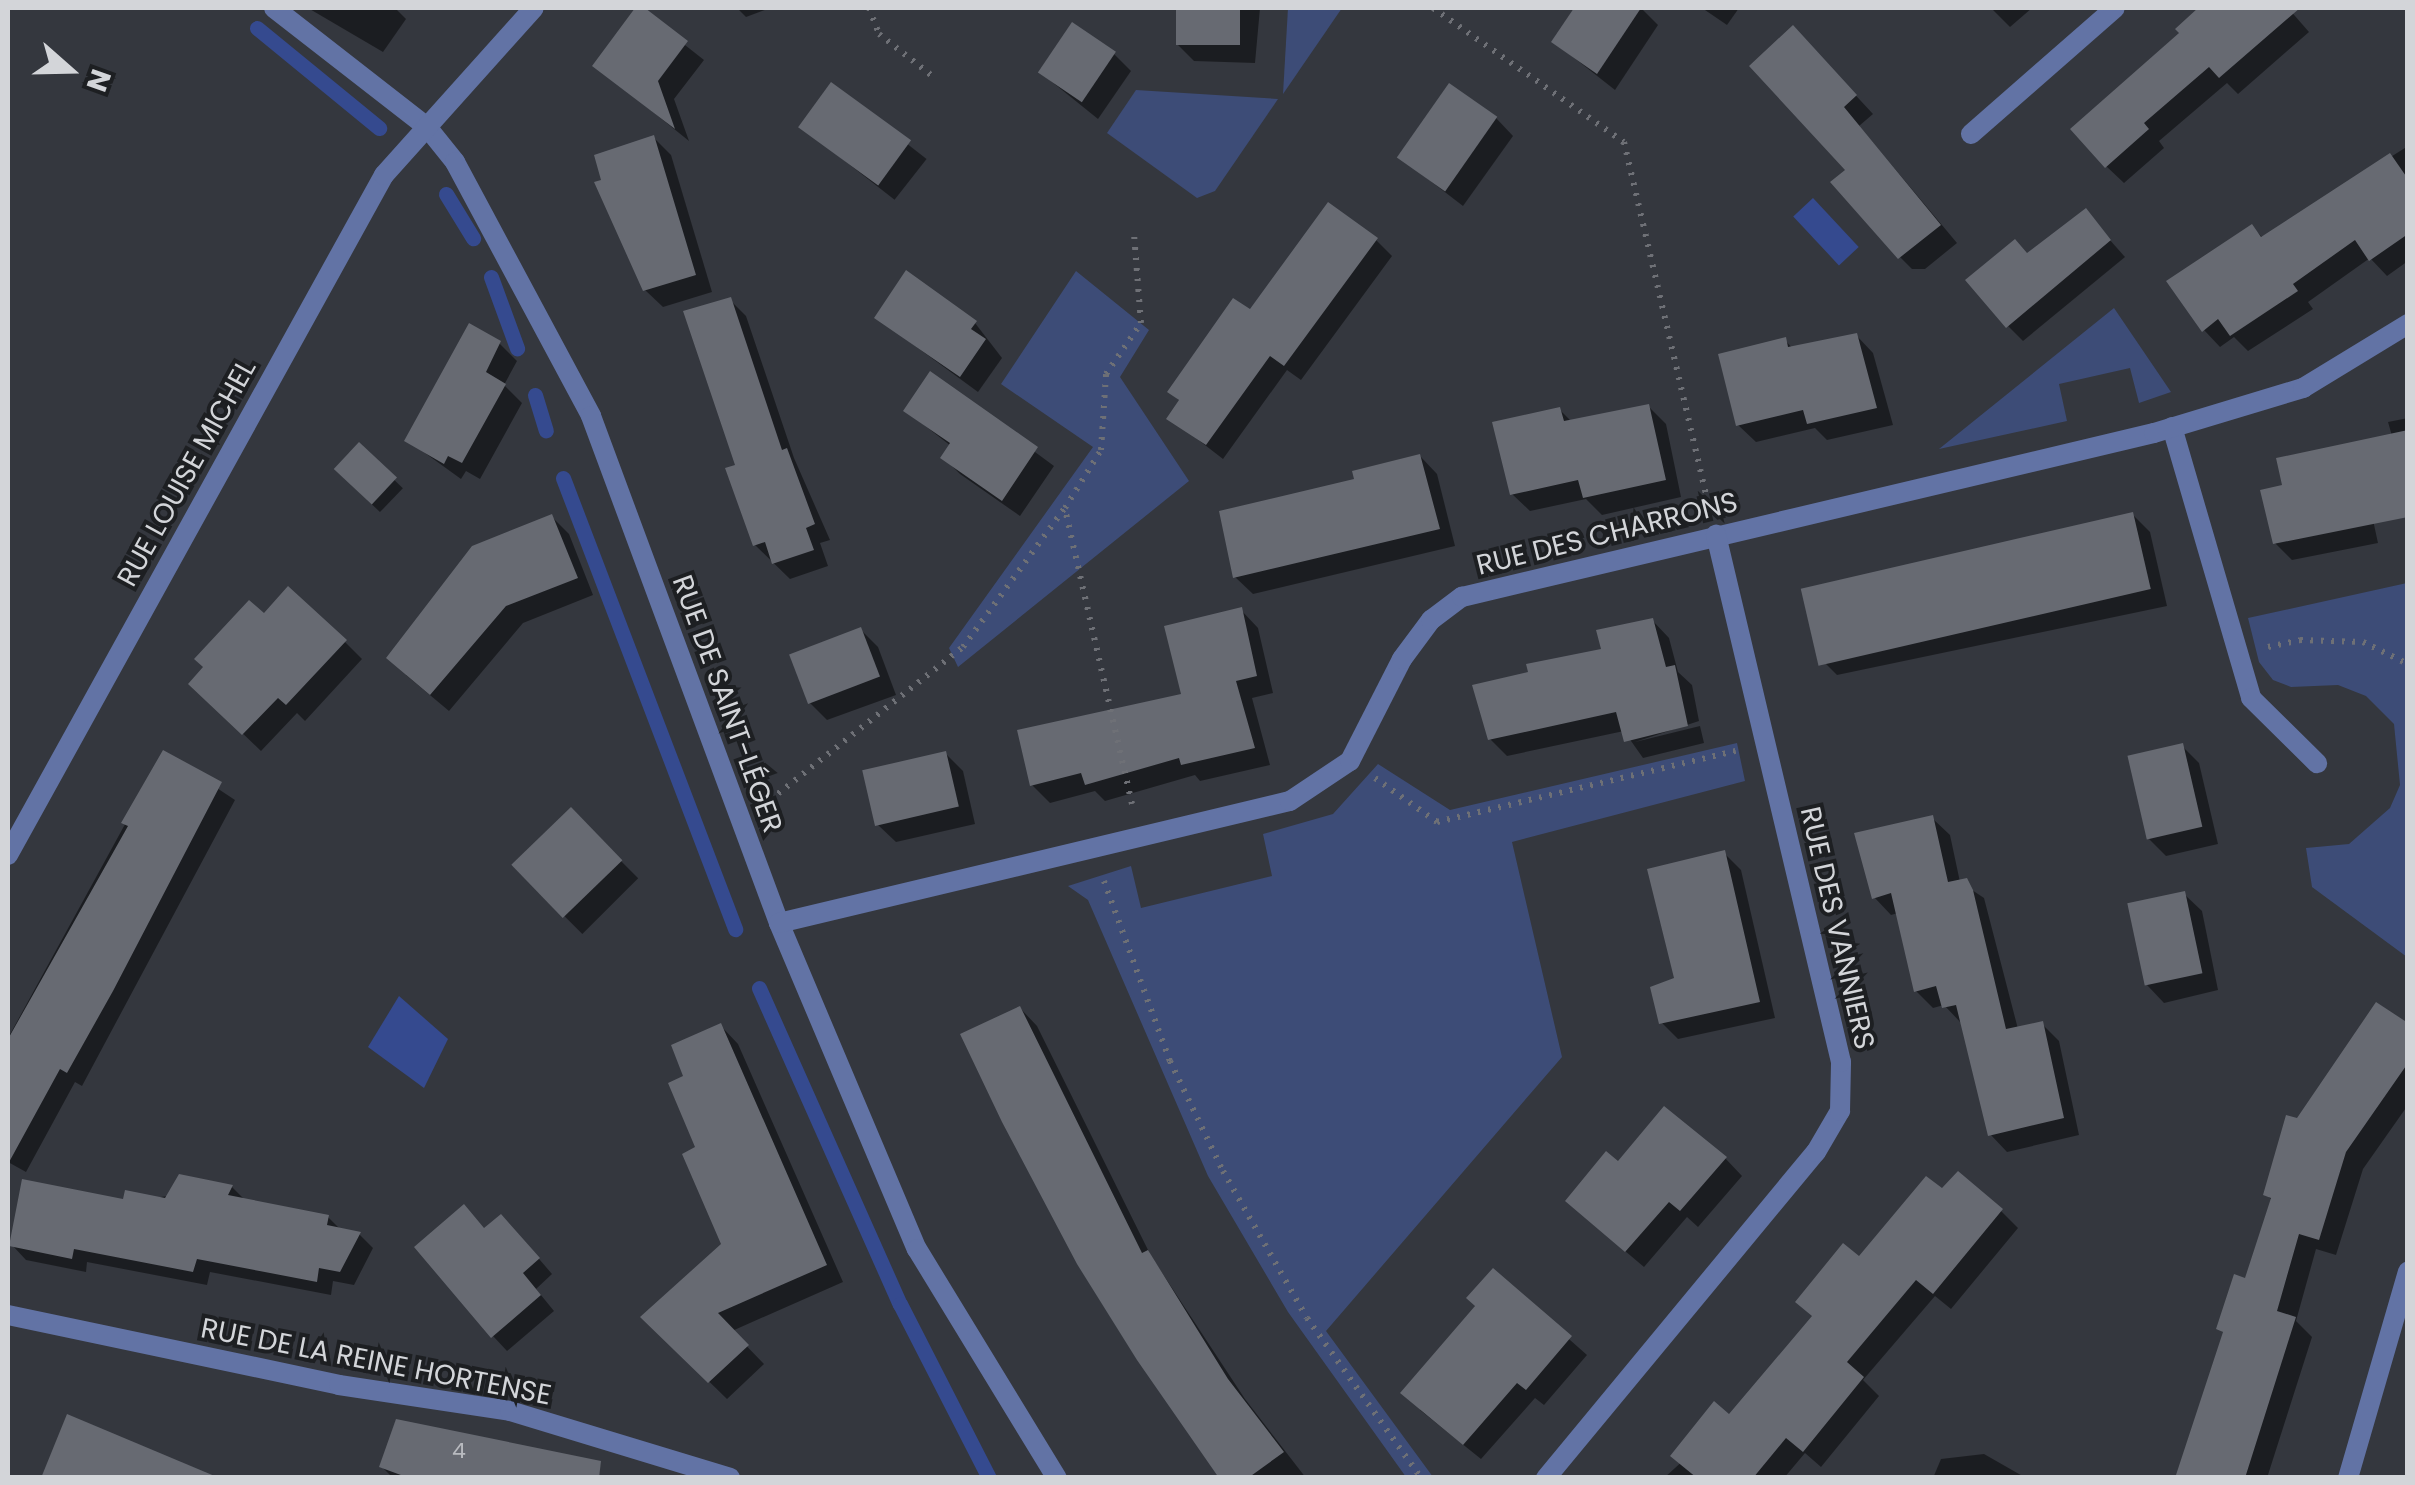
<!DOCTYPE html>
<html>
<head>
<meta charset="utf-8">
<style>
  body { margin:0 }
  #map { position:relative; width:2415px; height:1485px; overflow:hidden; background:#34373e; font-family:Poppins,sans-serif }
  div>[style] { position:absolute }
  .green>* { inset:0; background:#3d4c77 }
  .water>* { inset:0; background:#354a8f; transform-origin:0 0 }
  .shadow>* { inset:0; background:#0007; transform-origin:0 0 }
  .stream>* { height:15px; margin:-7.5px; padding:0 7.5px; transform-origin:7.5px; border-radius:7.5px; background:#354a8f }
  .building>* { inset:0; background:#676a72; transform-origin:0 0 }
  .path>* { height:6px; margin-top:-3px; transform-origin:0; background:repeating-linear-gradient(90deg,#6e7076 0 2.5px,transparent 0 10.5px) }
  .minor>* { height:20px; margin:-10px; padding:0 10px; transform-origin:10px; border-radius:10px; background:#6273a5 }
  span { translate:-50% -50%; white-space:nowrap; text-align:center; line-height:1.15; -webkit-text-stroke:8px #1d1f22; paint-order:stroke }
  .number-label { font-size:22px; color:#b8babf }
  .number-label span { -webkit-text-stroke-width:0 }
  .street-label { font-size:28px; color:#d3d5d9 }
  .frame { position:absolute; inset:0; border:10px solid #d3d5d9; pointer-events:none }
  .north { position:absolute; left:20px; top:20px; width:100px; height:100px; -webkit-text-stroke:8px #1d1f22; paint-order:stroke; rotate:110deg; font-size:28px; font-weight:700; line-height:40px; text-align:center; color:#d3d5d9 }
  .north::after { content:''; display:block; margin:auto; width:35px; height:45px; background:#d3d5d9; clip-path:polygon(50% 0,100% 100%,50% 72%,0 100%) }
</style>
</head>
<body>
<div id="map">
  <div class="green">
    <i style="clip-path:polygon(1288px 8px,1342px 8px,1283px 94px)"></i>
    <i style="clip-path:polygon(1136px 90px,1278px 99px,1215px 191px,1197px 198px,1107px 133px)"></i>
    <i style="clip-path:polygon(1076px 271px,1149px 330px,1120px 377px,1189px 481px,958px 667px,949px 648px,1093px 447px,1001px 384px)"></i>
    <i style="clip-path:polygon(2114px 308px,2171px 392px,2139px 403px,2130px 368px,2059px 384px,2067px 421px,1939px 449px)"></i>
    <i style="clip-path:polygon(2407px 583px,2408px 583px,2407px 957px,2312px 887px,2306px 848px,2349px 844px,2390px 808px,2400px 785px,2394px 724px,2366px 696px,2338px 685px,2291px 687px,2273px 680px,2259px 662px,2248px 618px)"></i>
    <i style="clip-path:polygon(1737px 743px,1745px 781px,1512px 842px,1562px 1057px,1326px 1331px,1433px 1477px,1406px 1477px,1288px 1312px,1208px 1176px,1088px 900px,1068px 886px,1131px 866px,1141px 908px,1272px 876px,1263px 834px,1333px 814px,1378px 764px,1450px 810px)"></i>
  </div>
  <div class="water">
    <i style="left:1813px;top:198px;width:67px;height:27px;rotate:47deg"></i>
    <i style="clip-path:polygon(399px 996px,448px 1039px,424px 1088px,368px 1047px)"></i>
  </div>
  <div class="shadow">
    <i style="clip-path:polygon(308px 8px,395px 8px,406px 19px,383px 52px)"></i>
    <i style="clip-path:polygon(638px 8px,704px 60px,674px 99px,689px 141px,596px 66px)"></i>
    <i style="clip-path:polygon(737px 8px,770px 8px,746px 17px)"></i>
    <i style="clip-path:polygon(1182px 8px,1260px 8px,1255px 63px,1194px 61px,1177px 44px)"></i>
    <i style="clip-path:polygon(1577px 8px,1641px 8px,1658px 25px,1615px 90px,1554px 42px)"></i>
    <i style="clip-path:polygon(1702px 8px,1739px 8px,1727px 25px)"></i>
    <i style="clip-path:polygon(1991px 8px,2032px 8px,2010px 27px)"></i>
    <i style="clip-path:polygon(2202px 8px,2288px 8px,2309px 32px,2238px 94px,2227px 83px,2159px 141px,2164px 148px,2124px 183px,2106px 166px,2183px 34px,2179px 29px)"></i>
    <i style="clip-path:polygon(1810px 46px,1873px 114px,1859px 126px,1957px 243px,1925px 269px,1912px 269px,1894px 251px,1849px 170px)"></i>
    <i style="clip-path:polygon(1114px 54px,1131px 71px,1098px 119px,1041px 73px)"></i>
    <i style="left:832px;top:85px;width:120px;height:52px;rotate:38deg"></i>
    <i style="clip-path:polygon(1496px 118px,1513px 136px,1463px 206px,1398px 156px)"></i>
    <i style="clip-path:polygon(654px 138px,671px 155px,712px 292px,663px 307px,645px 290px)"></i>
    <i style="clip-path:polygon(2408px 146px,2408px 261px,2387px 276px,2370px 258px,2308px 302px,2313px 309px,2248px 351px,2234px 337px,2220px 347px,2204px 330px,2252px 227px,2263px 238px)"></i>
    <i style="clip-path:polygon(2085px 212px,2125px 257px,2023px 341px,2008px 326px,2028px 255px)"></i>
    <i style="clip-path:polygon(1376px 240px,1392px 256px,1301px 380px,1287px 370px,1223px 459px,1170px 418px,1181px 402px,1170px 392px,1250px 313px)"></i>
    <i style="clip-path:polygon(730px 300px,746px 316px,794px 458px,830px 540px,820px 543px,828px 566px,790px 579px,755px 545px,738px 467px)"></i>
    <i style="clip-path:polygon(877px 318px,975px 323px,1002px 358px,978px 392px)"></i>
    <i style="clip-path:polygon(1856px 335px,1873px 353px,1893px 425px,1827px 440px,1815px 428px,1756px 442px,1738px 425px,1785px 340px,1793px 349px)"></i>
    <i style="clip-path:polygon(499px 343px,517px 361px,504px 385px,522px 403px,480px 479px,466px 471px,461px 479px,407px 440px)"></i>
    <i style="clip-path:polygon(931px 375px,1054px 466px,1020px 516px,960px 474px,943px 457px,951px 446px,906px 411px)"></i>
    <i style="clip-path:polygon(1648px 406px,1666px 424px,1681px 497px,1602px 515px,1586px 499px,1530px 511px,1512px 494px,1560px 410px,1572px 422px)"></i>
    <i style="clip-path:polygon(2408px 418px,2408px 497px,2370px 506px,2378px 543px,2292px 560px,2275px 543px,2285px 487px,2392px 436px,2388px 422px)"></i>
    <i style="left:359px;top:446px;width:61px;height:33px;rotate:44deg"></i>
    <i style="clip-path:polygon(1420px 456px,1437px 474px,1455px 546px,1253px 594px,1235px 577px)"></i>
    <i style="clip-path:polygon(2133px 515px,2150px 532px,2167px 606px,1837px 675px,1820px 658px)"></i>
    <i style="clip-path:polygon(552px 517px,569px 534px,593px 595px,523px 623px,449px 711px,406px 675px)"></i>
    <i style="clip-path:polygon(1241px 610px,1258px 628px,1273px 693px,1252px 698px,1270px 765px,1200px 781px,1195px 775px,1105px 801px,1095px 791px,1050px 803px,1032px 785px,1185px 696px)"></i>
    <i style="clip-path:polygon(264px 616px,345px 642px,362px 659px,305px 721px,297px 713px,261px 751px,209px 701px)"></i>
    <i style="clip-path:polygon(1652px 620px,1669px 638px,1678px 672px,1692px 685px,1699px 721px,1635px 742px,1700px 726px,1704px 743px,1643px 758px,1624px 731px,1507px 756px,1490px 739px,1531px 674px,1604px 651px)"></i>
    <i style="clip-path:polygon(861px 630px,878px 647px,896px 695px,827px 720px,810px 703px)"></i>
    <i style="clip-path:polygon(2182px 746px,2199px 763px,2218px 844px,2166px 856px,2149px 839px)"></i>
    <i style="clip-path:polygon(164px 753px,235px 800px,82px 1086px,75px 1082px,26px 1172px,8px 1162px,8px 1038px)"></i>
    <i style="clip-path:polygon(945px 753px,963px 771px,975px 824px,896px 842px,878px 825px)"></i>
    <i style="left:571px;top:811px;width:95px;height:79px;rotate:45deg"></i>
    <i style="clip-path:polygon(1932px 818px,1950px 835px,1960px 882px,1984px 898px,2018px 1029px,2042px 1024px,2059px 1041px,2079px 1135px,2007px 1152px,1990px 1134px,1962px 1024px,1944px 1005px,1933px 1008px,1916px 991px,1898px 913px,1891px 915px,1874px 897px)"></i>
    <i style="clip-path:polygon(1724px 853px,1741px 870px,1775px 1018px,1678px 1039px,1661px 1022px)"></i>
    <i style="clip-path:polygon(2184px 894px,2202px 911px,2218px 990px,2164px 1003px,2147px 985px)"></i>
    <i style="clip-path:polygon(1020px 1008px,1037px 1026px,1151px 1256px,1245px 1399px,1306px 1478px,1223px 1478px)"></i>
    <i style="clip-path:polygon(721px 1026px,738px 1044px,843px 1282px,732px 1331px,764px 1364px,727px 1399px,644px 1318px,724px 1245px,686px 1077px)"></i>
    <i style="clip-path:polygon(2408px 1027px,2408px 1105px,2363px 1169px,2336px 1255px,2316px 1249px,2296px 1321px,2312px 1337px,2267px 1478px,2185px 1478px,2225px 1334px,2219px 1329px,2246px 1281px,2273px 1201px,2266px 1194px,2298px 1121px)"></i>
    <i style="clip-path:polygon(1725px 1158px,1742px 1176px,1698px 1227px,1687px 1217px,1644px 1267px,1586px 1218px,1619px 1165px)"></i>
    <i style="clip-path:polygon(232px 1187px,246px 1201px,328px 1217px,341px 1230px,359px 1234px,373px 1248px,354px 1285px,333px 1281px,331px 1295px,210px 1272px,207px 1285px,87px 1262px,86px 1272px,26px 1260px,12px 1245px,125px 1202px)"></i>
    <i style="clip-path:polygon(1942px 1192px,2001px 1211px,2018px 1228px,1951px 1309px,1935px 1296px,1863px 1380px,1879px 1396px,1821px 1467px,1805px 1453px,1784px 1478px,1664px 1478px,1730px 1418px,1859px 1260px)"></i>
    <i style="clip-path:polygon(485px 1230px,516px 1232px,552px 1274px,536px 1289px,554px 1311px,507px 1351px,493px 1336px)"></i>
    <i style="clip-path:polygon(1493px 1272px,1587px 1355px,1544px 1405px,1535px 1398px,1481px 1459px,1420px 1410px)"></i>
    <i style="clip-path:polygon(1984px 1454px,2026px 1478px,1933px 1478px,1941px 1459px)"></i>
    <i style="clip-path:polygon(382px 1467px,548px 1478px,393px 1478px)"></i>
  </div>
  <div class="stream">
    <i style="left:257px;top:28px;width:158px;rotate:39.3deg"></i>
    <i style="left:446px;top:194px;width:52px;rotate:58.5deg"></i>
    <i style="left:491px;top:277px;width:76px;rotate:69.9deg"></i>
    <i style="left:535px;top:395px;width:37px;rotate:73deg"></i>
    <i style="left:563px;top:478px;width:483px;rotate:69.1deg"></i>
    <i style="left:759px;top:988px;width:346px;rotate:66deg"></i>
    <i style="left:900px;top:1304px;width:195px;rotate:62.9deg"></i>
  </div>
  <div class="building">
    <i style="clip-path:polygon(635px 8px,645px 8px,688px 41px,658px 81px,675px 129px,592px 66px)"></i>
    <i style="left:1176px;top:8px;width:64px;height:37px"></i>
    <i style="clip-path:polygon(1574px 8px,1641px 8px,1597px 74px,1551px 42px)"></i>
    <i style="clip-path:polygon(2198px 8px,2300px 8px,2219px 78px,2209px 67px,2144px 123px,2149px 129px,2105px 168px,2070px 129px,2179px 33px,2175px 29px)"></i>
    <i style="left:1072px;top:22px;width:53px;height:61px;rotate:34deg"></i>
    <i style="clip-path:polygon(1793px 25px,1857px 95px,1844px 107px,1941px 225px,1898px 259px,1830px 182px,1845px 170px,1749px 66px)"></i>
    <i style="left:831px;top:82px;width:99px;height:56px;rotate:36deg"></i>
    <i style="left:1449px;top:83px;width:59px;height:91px;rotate:35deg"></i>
    <i style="clip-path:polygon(654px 135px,696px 275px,643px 291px,594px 182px,601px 180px,594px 155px)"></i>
    <i style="clip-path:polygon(2390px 153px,2408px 179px,2408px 234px,2369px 261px,2355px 240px,2293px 284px,2298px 291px,2230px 336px,2218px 319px,2202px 332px,2166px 281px,2252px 224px,2261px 237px)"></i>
    <i style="clip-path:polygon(1328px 202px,1378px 238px,1284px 366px,1270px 356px,1206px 445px,1166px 419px,1179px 400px,1167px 392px,1233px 298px,1250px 309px)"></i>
    <i style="clip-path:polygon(2086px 208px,2111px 240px,2006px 328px,1965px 280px,2015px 239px,2027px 253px)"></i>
    <i style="clip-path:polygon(906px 270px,977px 321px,971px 329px,986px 339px,960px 377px,874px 318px)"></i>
    <i style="clip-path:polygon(731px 297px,782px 450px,787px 448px,815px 524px,806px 528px,814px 550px,772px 564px,765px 542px,753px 546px,725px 468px,735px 465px,683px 311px)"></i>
    <i style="clip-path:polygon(469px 323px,501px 341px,486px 372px,506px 384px,462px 463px,448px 456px,444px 464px,404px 441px)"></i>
    <i style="clip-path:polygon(1857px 333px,1877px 408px,1807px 424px,1803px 410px,1736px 426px,1718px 354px,1786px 337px,1788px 347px)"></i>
    <i style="clip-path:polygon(930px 371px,1038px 447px,1002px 501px,940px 458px,950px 443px,903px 411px)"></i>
    <i style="clip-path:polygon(1649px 404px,1666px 480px,1583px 498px,1578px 480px,1510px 495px,1492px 422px,1560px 407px,1564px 421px)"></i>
    <i style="clip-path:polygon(2408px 430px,2408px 517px,2273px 544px,2260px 490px,2282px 485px,2276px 458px)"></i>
    <i style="left:359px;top:442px;width:52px;height:37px;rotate:43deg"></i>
    <i style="clip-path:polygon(1420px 454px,1440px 529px,1233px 578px,1219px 511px,1354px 479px,1352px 471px)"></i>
    <i style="left:2133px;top:512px;width:79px;height:341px;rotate:77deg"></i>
    <i style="clip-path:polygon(552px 514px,578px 578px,506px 606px,430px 695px,386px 658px,472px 546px)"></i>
    <i style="clip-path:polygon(288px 586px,347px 640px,286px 705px,278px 698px,242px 735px,188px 684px,203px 667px,194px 659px,249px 600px,264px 613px)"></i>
    <i style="clip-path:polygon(1242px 607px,1257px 676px,1236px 681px,1255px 748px,1181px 765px,1179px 758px,1085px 785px,1081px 773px,1030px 786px,1017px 730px,1181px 694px,1164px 626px)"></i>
    <i style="clip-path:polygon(1653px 618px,1666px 667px,1675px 665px,1688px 726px,1624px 742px,1616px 712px,1488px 740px,1472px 685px,1528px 672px,1526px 664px,1601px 649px,1596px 630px)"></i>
    <i style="left:861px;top:627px;width:53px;height:77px;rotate:69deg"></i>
    <i style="left:2183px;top:743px;width:86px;height:57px;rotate:77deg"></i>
    <i style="clip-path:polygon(163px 750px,222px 782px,113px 991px,67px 1073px,60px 1069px,8px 1164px,8px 1039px,128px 826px,121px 823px)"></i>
    <i style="left:946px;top:751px;width:57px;height:86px;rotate:77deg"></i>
    <i style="left:571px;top:807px;width:74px;height:83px;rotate:46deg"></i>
    <i style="clip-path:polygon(1933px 815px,1948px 882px,1967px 878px,1973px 890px,2006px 1029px,2043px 1021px,2064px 1118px,1988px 1136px,1956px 1005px,1942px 1008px,1936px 986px,1914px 992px,1891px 893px,1872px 899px,1854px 833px)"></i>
    <i style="clip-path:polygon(1725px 850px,1760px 1002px,1659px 1024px,1650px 987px,1674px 978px,1647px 869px)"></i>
    <i style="left:2185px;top:891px;width:84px;height:59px;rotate:78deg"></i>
    <i style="clip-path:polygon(2376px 1002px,2408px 1023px,2408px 1063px,2346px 1152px,2319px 1240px,2299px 1234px,2277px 1311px,2296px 1317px,2245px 1478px,2175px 1478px,2223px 1332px,2216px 1329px,2234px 1274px,2245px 1278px,2271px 1198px,2263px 1195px,2286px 1115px,2297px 1118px)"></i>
    <i style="clip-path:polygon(1020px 1006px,1142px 1253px,1148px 1250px,1228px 1379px,1284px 1452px,1248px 1478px,1219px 1478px,1137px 1360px,1077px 1264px,1002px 1122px,960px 1034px)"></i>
    <i style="clip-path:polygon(721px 1023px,827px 1265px,718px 1313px,749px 1345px,708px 1383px,640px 1317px,721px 1244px,682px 1154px,695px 1147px,668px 1083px,683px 1076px,671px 1045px)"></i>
    <i style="clip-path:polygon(1664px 1106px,1727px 1157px,1680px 1211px,1669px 1202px,1625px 1252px,1565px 1201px,1606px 1151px,1618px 1161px)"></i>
    <i style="clip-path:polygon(1958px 1171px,2003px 1209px,1933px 1294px,1916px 1280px,1847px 1362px,1864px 1377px,1803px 1452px,1786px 1438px,1753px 1478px,1697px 1478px,1670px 1456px,1714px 1401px,1729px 1414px,1812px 1316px,1795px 1302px,1843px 1243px,1859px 1256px,1926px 1176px,1942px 1188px)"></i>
    <i style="clip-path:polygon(179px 1174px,233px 1185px,228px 1195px,329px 1215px,327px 1225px,361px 1232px,340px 1272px,319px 1268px,317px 1282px,197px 1259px,193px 1272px,74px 1249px,72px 1259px,9px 1246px,22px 1179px,123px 1199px,125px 1190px,165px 1198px)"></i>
    <i style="clip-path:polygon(464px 1204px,484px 1228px,501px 1214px,540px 1258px,523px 1273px,541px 1295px,491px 1338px,414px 1247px)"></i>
    <i style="clip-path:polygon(1493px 1268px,1572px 1336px,1526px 1390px,1517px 1383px,1463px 1445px,1400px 1393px,1475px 1306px,1466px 1298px)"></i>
    <i style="clip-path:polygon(67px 1414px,217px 1477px,217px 1478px,41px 1478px)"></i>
    <i style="clip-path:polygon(396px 1419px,601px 1461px,599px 1478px,409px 1478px,379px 1467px)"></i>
  </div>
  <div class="path">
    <i style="left:869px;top:8px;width:28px;rotate:69deg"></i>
    <i style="left:879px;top:34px;width:66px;rotate:38.3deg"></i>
    <i style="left:1433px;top:8px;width:233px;rotate:35.1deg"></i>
    <i style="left:1624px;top:142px;width:370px;rotate:76.9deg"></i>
    <i style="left:2268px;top:647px;width:33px;rotate:-12deg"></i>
    <i style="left:2300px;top:640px;width:63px;rotate:1.8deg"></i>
    <i style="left:2363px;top:642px;width:50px;rotate:26.1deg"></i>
    <i style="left:1375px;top:778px;width:76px;rotate:35.4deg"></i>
    <i style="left:1437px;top:822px;width:307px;rotate:-13.4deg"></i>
    <i style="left:770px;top:800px;width:246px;rotate:-38.4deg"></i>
    <i style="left:963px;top:647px;width:171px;rotate:-53.8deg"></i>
    <i style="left:1132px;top:804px;width:303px;rotate:-102.8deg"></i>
    <i style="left:1065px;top:508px;width:68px;rotate:-58.2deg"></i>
    <i style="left:1101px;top:450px;width:76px;rotate:-86.2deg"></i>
    <i style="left:1106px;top:374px;width:62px;rotate:-55.5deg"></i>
    <i style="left:1141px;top:323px;width:89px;rotate:-94.5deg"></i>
    <i style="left:1104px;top:881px;width:192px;rotate:69.9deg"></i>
    <i style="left:1170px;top:1061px;width:122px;rotate:64.3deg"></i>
    <i style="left:1223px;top:1171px;width:169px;rotate:60.3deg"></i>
    <i style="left:1307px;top:1318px;width:196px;rotate:54.5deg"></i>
  </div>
  <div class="minor">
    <i style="left:274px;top:8px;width:194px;rotate:37.9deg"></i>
    <i style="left:427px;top:127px;width:45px;rotate:51.3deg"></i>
    <i style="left:455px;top:162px;width:288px;rotate:61.8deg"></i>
    <i style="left:591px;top:416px;width:541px;rotate:69.65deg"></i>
    <i style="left:779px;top:923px;width:354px;rotate:67.1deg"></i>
    <i style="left:917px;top:1249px;width:268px;rotate:58.6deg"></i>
    <i style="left:1971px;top:134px;width:191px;rotate:-41.2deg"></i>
    <i style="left:2172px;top:427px;width:282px;rotate:73.7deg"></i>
    <i style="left:2251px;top:698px;width:93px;rotate:44.6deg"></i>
    <i style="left:8px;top:855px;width:777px;rotate:-61.06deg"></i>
    <i style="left:384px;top:175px;width:224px;rotate:-48.1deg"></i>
    <i style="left:779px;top:923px;width:525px;rotate:-13.43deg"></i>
    <i style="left:1290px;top:801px;width:72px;rotate:-33.7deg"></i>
    <i style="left:1350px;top:761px;width:114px;rotate:-63deg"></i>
    <i style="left:1402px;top:659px;width:49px;rotate:-53.4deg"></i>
    <i style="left:1431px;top:620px;width:39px;rotate:-37deg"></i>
    <i style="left:1462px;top:597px;width:711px;rotate:-13.33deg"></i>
    <i style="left:2154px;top:433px;width:156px;rotate:-16.8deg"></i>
    <i style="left:2303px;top:388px;width:123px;rotate:-31.4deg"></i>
    <i style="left:8px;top:1315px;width:338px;rotate:11.9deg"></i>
    <i style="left:339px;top:1385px;width:173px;rotate:8.6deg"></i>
    <i style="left:510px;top:1411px;width:230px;rotate:16.9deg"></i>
    <i style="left:1546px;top:1478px;width:423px;rotate:-50.4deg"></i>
    <i style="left:1816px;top:1152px;width:48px;rotate:-59.7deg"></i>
    <i style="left:1840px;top:1111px;width:49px;rotate:-88.8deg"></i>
    <i style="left:1841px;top:1062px;width:542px;rotate:-103.34deg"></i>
    <i style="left:2348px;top:1478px;width:215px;rotate:-73.8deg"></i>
  </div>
  <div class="number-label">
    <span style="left:459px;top:1451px">4</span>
  </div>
  <div class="street-label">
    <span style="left:187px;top:473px;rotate:-61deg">RUE LOUISE MICHEL</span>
    <span style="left:1607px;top:534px;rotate:-14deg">RUE DES CHARRONS</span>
    <span style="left:727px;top:704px;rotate:70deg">RUE DE SAINT-LÉGER</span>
    <span style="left:1837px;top:928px;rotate:77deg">RUE DES VANNIERS</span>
    <span style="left:376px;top:1362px;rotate:11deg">RUE DE LA REINE HORTENSE</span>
  </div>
  <div class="frame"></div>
  <div class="north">N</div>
</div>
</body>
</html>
